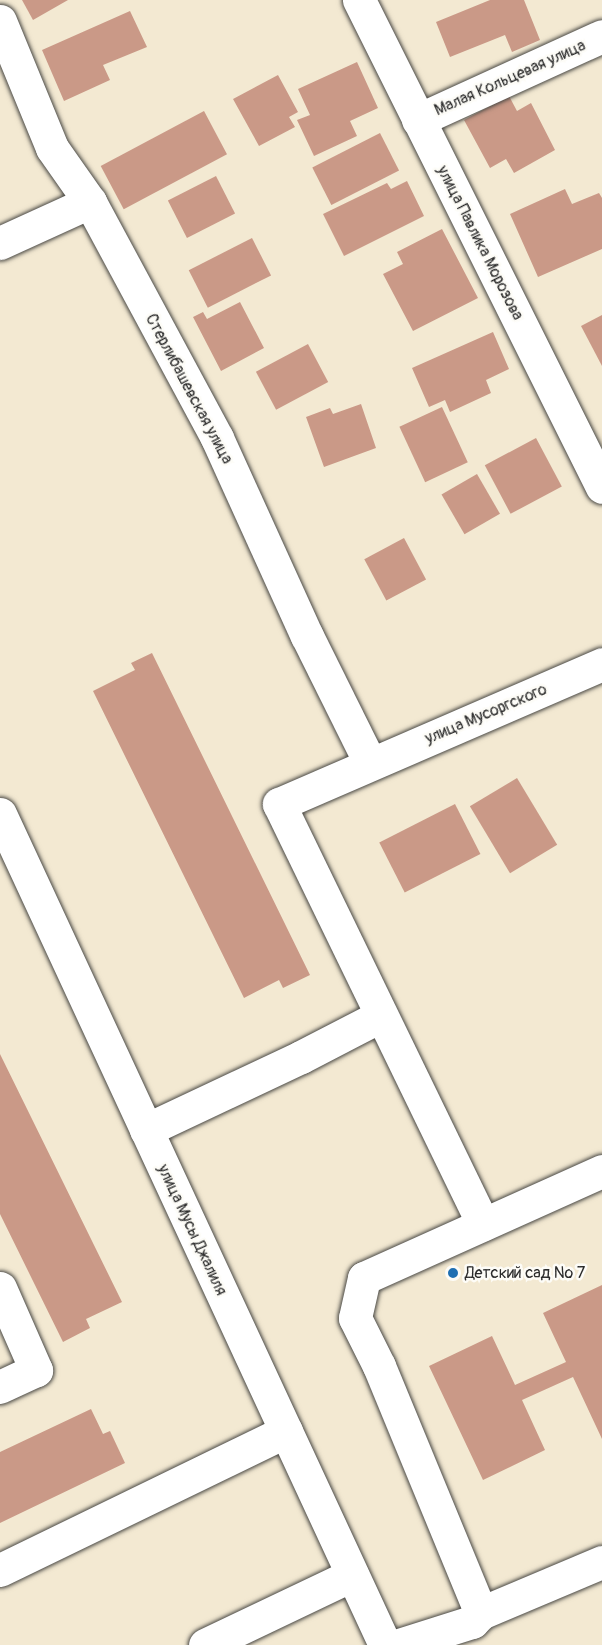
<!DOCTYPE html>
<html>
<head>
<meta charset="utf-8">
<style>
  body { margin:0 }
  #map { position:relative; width:602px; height:1645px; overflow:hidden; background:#f3e9d2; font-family:Pangolin,sans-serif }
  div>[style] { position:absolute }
  .building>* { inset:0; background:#ca9987; transform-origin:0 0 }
  .roads { filter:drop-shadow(0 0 2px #494844) drop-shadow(0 0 2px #494844) }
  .minor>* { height:33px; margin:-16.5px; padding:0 16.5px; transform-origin:16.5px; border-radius:16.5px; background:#fff }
  .dots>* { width:16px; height:16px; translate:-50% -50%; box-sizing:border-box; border:3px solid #fdfcf7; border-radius:50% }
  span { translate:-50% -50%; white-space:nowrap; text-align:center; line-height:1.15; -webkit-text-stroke:5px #fdfcf7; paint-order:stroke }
  .street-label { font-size:16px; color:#2b2b2b }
  .poi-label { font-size:16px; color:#2b2b2b }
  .left { translate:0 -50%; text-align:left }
</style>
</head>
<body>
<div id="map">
  <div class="building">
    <i style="clip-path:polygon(22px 0,68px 0,33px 20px)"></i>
    <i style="clip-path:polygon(490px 0,524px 0,540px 40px,512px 52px,505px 35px,450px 57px,436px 22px)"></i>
    <i style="clip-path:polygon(130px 11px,147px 47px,103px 65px,110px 80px,64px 101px,42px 50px)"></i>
    <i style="clip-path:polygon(357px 62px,378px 108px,350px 121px,357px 136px,314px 156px,297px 120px,310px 115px,298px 89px)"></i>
    <i style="clip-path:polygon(278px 75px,298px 112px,289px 117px,295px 127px,259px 146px,233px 99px)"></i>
    <i style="clip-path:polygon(509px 96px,517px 111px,531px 103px,555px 150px,514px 173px,506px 159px,490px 168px,464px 120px)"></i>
    <i style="left:204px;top:111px;width:49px;height:117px;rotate:62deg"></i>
    <i style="left:380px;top:133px;width:42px;height:76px;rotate:63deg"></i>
    <i style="left:216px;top:176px;width:42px;height:54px;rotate:63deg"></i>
    <i style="clip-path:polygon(407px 181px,424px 216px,344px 256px,323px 214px,387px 183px,391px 189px)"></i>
    <i style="clip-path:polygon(565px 189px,572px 204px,599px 193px,602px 198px,602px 249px,538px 277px,510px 214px)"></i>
    <i style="clip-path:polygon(442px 229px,478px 298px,413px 331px,383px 274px,403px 264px,397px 252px)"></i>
    <i style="left:252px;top:238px;width:42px;height:71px;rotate:63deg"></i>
    <i style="clip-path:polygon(240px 302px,264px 348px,221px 371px,193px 317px,203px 312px,207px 319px)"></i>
    <i style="clip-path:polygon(602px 315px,602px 366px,581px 326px)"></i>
    <i style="clip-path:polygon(493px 332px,509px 369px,486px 380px,491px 393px,450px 412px,445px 400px,429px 407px,412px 368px)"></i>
    <i style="left:308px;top:344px;width:43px;height:59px;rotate:62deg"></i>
    <i style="clip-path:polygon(361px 404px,376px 448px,324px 467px,306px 417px,330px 408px,333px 414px)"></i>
    <i style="left:442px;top:407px;width:61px;height:47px;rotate:65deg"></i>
    <i style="left:536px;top:438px;width:55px;height:58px;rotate:62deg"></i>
    <i style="left:477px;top:474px;width:46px;height:41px;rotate:60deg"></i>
    <i style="left:404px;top:538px;width:47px;height:45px;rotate:62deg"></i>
    <i style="clip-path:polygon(152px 653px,310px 975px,283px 988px,279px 980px,244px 998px,93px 691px,135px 670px,131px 663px)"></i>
    <i style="left:517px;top:778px;width:78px;height:55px;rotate:59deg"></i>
    <i style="left:455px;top:804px;width:56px;height:85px;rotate:63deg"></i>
    <i style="clip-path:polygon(0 1054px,122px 1302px,86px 1319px,90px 1328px,63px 1342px,0 1214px)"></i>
    <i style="clip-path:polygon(602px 1285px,602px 1439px,573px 1377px,522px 1400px,545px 1450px,483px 1480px,429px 1366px,492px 1336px,515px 1385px,566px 1362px,543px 1313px)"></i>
    <i style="clip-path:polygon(91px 1409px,103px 1434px,110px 1431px,125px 1463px,0 1523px,0 1452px)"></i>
  </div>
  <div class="roads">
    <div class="minor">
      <i style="left:359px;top:0;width:544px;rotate:63.48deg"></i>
      <i style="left:0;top:21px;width:137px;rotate:67.7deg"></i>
      <i style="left:52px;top:148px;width:66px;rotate:54.9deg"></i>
      <i style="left:90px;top:202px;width:268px;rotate:61.7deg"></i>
      <i style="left:217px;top:438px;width:217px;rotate:65.6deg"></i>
      <i style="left:307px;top:636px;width:142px;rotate:63.6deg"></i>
      <i style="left:418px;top:120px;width:202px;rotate:-24.5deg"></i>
      <i style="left:0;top:243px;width:99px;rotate:-24.5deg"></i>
      <i style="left:0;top:814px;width:916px;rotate:65.14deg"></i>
      <i style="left:146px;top:1130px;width:171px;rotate:-25.2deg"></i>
      <i style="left:301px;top:1057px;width:89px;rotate:-27.4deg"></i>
      <i style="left:602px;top:1171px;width:261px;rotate:155.8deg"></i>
      <i style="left:364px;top:1278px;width:41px;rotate:102.7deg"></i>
      <i style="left:355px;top:1318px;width:54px;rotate:63.4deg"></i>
      <i style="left:379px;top:1366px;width:267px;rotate:67.6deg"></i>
      <i style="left:481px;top:1613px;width:131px;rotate:-22.9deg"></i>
      <i style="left:483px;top:1224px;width:467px;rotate:-115.9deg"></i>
      <i style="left:279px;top:804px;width:352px;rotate:-23.4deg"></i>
      <i style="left:0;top:1288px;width:90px;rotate:66.3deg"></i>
      <i style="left:36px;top:1370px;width:40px;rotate:155deg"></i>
      <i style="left:0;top:1570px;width:318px;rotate:-25.9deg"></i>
      <i style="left:205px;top:1645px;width:163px;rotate:-25.5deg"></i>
      <i style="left:399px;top:1645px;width:77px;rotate:-17.5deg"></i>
      <i style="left:472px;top:1622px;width:13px;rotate:-45deg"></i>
    </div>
  </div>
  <div class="dots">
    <i style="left:453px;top:1273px;background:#1f6fb2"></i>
  </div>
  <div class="street-label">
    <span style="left:510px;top:78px;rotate:-24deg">Малая Кольцевая улица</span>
    <span style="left:480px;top:243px;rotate:63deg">улица Павлика Морозова</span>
    <span style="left:189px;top:389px;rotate:62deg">Стерлибашевская улица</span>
    <span style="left:486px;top:714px;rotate:-23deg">улица Мусоргского</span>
    <span style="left:192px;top:1230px;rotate:65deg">улица Мусы Джалиля</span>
  </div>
  <div class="poi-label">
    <span class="left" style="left:465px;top:1273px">Детский сад № 7</span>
  </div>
</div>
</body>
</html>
